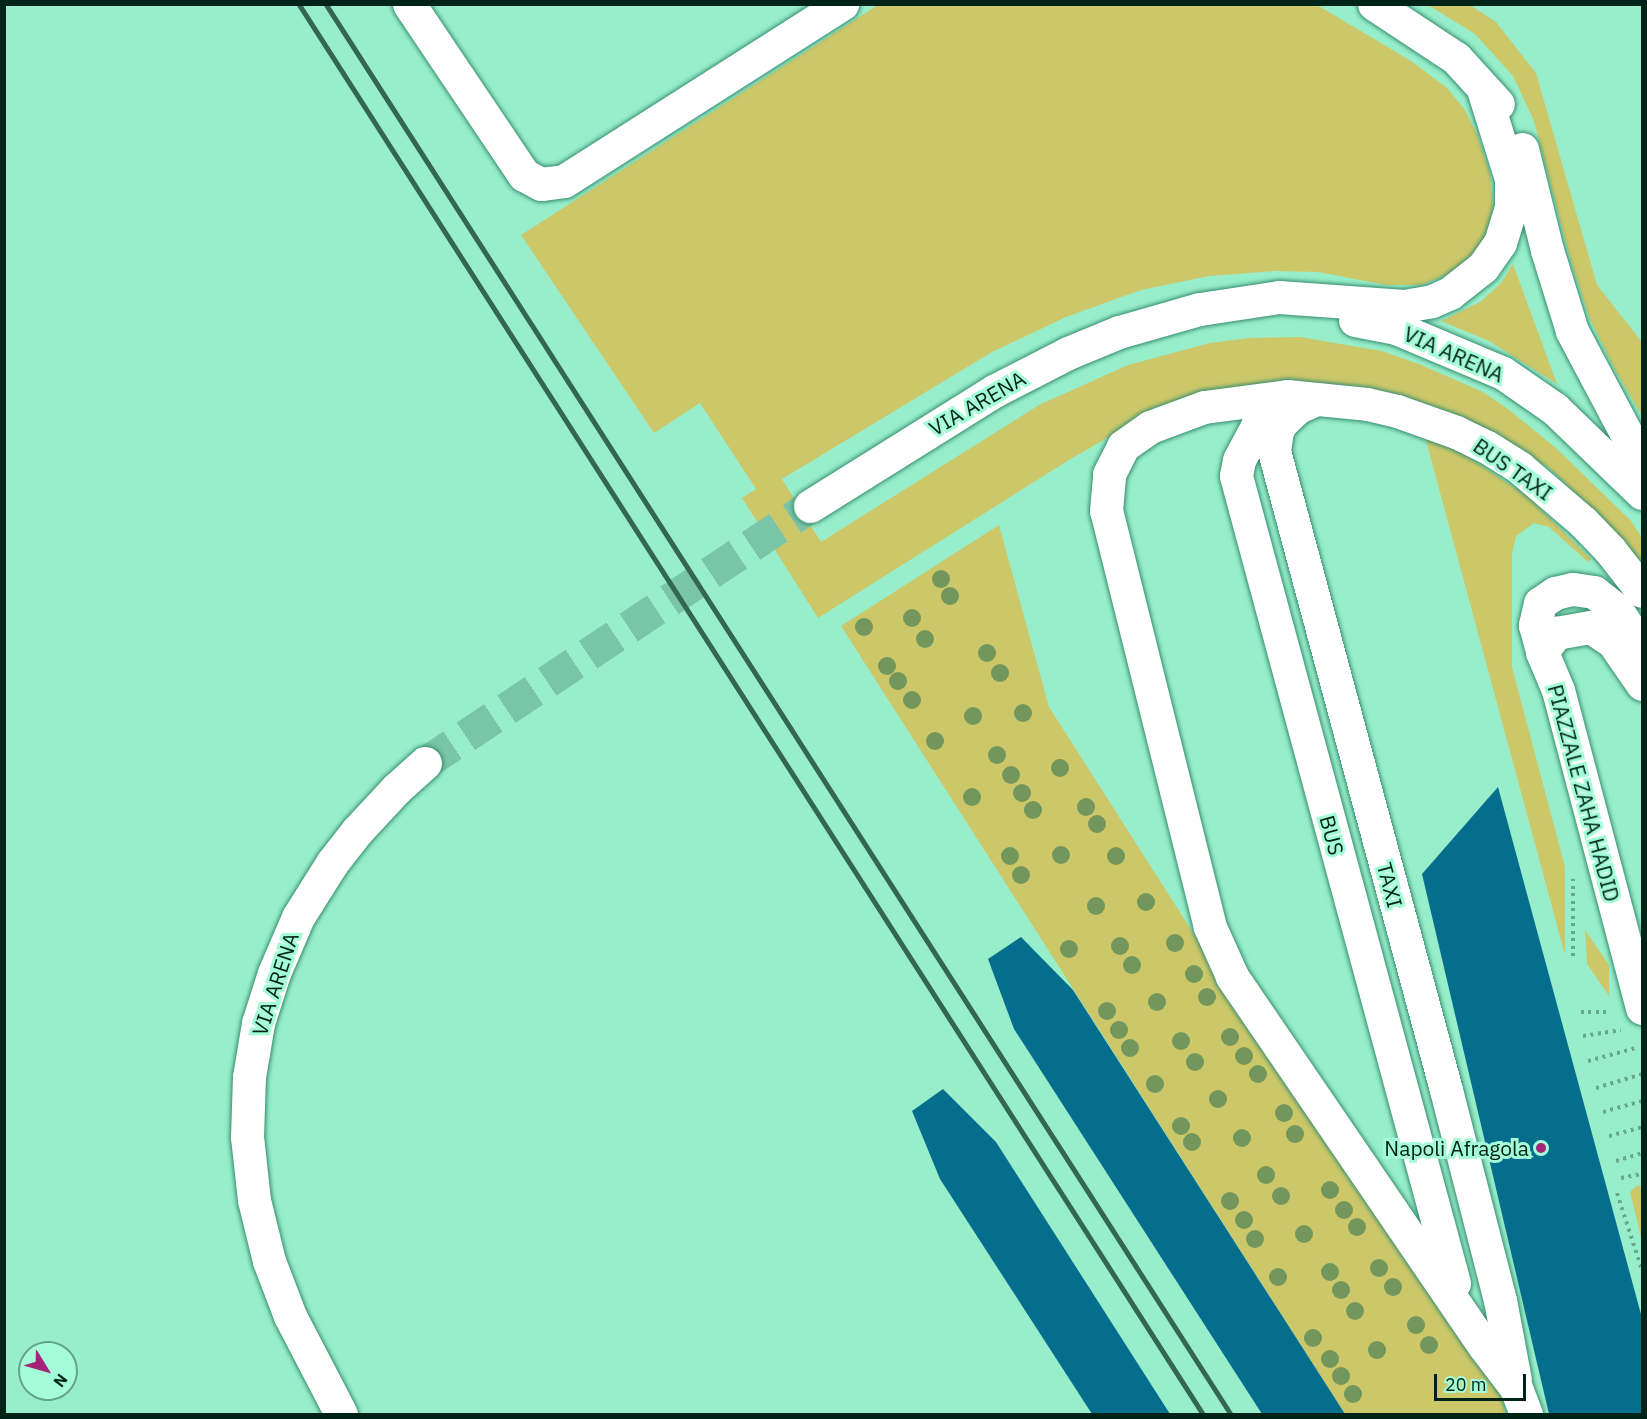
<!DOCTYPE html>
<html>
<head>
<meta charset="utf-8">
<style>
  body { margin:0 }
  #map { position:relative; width:1647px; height:1419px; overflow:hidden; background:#98eecb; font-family:"IBM Plex Sans",sans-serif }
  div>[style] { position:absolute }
  .green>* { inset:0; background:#ccc86a }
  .building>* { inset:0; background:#056e8d }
  .minor-tunnel>* { height:33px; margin-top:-16.5px; transform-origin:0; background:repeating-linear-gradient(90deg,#7ac5a7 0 33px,transparent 0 49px) }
  .path>* { height:4px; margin-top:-2px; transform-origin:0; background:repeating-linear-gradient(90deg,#65aa8f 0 3px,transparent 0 7.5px) }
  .roads { filter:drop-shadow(0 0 2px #368e6f) drop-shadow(0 0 2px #368e6f) }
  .minor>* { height:33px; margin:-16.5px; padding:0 16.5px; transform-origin:16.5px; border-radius:16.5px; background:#fff }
  .rail>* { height:4.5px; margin:-2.25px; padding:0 2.25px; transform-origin:2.25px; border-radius:2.25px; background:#336753 }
  .trees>* { width:18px; height:18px; margin:-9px; border-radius:50%; background:#72965b }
  .dots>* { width:16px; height:16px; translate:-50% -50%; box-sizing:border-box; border:3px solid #a5fcd8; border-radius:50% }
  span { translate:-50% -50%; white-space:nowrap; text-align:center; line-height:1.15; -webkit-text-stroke:6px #a5fcd8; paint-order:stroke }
  .street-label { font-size:21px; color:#002317 }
  .poi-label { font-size:21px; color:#002317 }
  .right { translate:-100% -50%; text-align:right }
  .frame { position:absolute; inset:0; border:6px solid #002317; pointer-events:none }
  .north { position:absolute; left:18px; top:1341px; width:60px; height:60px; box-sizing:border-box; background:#a5fcd8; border:2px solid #63a58b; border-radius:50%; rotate:127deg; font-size:16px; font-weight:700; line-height:24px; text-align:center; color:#002317 }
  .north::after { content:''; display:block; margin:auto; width:21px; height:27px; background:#a32476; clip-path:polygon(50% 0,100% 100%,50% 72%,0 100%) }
  .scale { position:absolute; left:1434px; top:1374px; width:92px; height:27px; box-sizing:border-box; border:3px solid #002317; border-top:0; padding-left:8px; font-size:18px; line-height:21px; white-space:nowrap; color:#002317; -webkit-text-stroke:4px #a5fcd8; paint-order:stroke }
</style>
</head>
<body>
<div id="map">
  <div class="green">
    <i style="clip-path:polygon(878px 5px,1317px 5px,1411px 61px,1447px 88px,1465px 110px,1477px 134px,1490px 174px,1493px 210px,1485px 237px,1470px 257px,1449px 274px,1421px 285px,1386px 285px,1318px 272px,1274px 271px,1209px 276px,1141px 290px,1066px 317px,992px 352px,782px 479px,821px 542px,1039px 405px,1128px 365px,1210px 343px,1249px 338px,1300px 337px,1382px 351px,1419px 364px,1483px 392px,1508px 409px,1556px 448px,1631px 521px,1642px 538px,1642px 568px,1599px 516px,1548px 467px,1486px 429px,1448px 413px,1157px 418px,1107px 438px,1069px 460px,818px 618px,742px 498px,756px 489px,700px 403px,654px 433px,521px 235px)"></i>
    <i style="clip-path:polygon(1428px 5px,1470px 5px,1496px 22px,1536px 73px,1597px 285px,1642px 342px,1642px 416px,1614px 368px,1589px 317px,1568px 251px,1534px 121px,1513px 76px,1475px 34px)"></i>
    <i style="clip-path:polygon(1513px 264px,1557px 384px,1489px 341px,1441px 321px,1480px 302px,1501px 283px)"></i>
    <i style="clip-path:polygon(1425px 437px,1462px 453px,1527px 496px,1591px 559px,1588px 562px,1549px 527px,1534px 523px,1516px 536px,1512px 554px,1512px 667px,1565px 867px,1565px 955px)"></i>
    <i style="clip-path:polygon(999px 525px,1049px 707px,1331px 1149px,1499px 1390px,1506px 1414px,1345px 1414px,841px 626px)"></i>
    <i style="clip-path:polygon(1585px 930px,1609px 965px,1609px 996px,1587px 964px)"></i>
    <i style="clip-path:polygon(1638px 1185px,1642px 1188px,1642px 1241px,1630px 1192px)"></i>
  </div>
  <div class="building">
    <i style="clip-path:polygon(1498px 787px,1642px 1318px,1642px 1414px,1549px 1414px,1422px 874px)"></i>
    <i style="clip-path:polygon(1021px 937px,1073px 990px,1345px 1414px,1262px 1414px,1014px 1029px,988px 959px)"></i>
    <i style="clip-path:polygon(943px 1089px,996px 1142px,1170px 1414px,1092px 1414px,940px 1179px,912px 1111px)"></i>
  </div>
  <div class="minor-tunnel">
    <i style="left:425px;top:763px;width:463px;rotate:-33.7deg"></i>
  </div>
  <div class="path">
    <i style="left:1573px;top:956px;width:77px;rotate:-90deg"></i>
    <i style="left:1581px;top:1012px;width:30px"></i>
    <i style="left:1583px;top:1036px;width:38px;rotate:-9deg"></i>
    <i style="left:1588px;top:1061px;width:50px;rotate:-15.2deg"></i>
    <i style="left:1596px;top:1088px;width:48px;rotate:-16.9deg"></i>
    <i style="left:1603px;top:1112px;width:41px;rotate:-15.8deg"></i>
    <i style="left:1609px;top:1136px;width:34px;rotate:-15deg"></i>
    <i style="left:1616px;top:1161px;width:27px;rotate:-17deg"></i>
    <i style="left:1621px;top:1178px;width:21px;rotate:-11deg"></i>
    <i style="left:1617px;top:1193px;width:81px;rotate:72deg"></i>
  </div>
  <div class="roads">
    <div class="minor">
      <i style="left:409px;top:4px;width:206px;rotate:56.1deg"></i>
      <i style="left:524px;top:175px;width:19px;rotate:28deg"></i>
      <i style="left:541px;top:184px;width:23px;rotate:-7deg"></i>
      <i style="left:564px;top:181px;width:330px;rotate:-32.5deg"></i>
      <i style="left:1374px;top:4px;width:98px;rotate:33.4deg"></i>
      <i style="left:1456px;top:58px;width:62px;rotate:47.6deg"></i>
      <i style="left:1522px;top:149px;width:104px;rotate:76.1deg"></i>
      <i style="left:1547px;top:250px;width:85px;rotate:72.8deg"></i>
      <i style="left:1572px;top:331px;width:149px;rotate:62.1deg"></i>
      <i style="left:1355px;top:320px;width:42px;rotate:11deg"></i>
      <i style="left:1396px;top:328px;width:116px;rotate:22.8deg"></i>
      <i style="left:1503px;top:373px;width:63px;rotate:34.7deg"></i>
      <i style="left:1555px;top:409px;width:121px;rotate:44deg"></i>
      <i style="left:1314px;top:400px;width:17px;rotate:156deg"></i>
      <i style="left:1298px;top:407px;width:22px;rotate:137deg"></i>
      <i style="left:1282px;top:422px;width:9px;rotate:122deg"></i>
      <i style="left:1277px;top:430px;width:21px;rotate:98deg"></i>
      <i style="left:1274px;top:451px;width:662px;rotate:74.93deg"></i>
      <i style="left:1446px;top:1090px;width:217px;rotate:75.6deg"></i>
      <i style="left:1500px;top:1300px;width:81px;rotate:79.4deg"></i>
      <i style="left:1283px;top:406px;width:18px;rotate:151deg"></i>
      <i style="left:1267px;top:415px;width:15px;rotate:132deg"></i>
      <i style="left:1257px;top:426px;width:38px;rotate:118deg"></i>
      <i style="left:1239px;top:460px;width:16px;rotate:101deg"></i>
      <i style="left:1236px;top:476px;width:836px;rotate:74.88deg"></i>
      <i style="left:810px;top:506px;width:217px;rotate:-32deg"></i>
      <i style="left:994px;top:391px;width:83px;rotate:-27.2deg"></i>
      <i style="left:1068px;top:353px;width:55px;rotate:-22.4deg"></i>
      <i style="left:1119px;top:332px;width:84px;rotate:-15.9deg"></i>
      <i style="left:1200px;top:309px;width:80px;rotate:-8.6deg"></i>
      <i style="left:1279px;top:297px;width:125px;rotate:4.1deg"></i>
      <i style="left:1404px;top:306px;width:28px;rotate:-10deg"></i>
      <i style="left:1432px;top:301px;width:20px;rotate:-24deg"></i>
      <i style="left:1450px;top:293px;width:42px;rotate:-38.2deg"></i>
      <i style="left:1483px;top:267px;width:29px;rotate:-55deg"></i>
      <i style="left:1500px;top:243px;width:39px;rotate:-73deg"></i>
      <i style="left:1511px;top:206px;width:27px;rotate:-90deg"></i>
      <i style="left:1511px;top:179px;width:94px;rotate:-107.3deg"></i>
      <i style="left:1642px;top:649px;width:46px;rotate:-122.7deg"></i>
      <i style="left:1617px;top:610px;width:29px;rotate:-142deg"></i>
      <i style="left:1594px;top:592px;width:22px;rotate:-172deg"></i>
      <i style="left:1572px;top:589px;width:17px;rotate:167deg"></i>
      <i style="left:1555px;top:593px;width:18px;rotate:146deg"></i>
      <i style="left:1540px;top:603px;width:23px;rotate:103deg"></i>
      <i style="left:1535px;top:625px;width:28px;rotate:75deg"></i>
      <i style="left:1542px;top:652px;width:41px;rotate:67.2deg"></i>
      <i style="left:1558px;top:690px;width:329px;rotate:75.2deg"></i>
      <i style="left:1542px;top:652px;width:24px;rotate:-54deg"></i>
      <i style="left:1556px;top:633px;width:36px;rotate:-10deg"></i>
      <i style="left:1591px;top:627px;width:27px;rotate:34deg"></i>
      <i style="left:1613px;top:642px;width:51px;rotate:55.4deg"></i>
      <i style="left:341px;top:1414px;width:110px;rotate:-117.5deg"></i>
      <i style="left:290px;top:1316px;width:59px;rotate:-110.9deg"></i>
      <i style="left:269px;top:1261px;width:63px;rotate:-103.8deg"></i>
      <i style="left:254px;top:1200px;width:63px;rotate:-96.3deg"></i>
      <i style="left:247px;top:1137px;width:60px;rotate:-88.1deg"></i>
      <i style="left:249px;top:1077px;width:55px;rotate:-80.5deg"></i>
      <i style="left:258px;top:1023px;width:52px;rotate:-72.3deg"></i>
      <i style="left:274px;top:973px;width:61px;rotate:-66.8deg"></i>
      <i style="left:298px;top:917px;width:64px;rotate:-57.8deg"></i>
      <i style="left:332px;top:863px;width:41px;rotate:-52deg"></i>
      <i style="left:357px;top:831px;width:57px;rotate:-47.1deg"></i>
      <i style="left:396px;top:789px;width:39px;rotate:-42deg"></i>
      <i style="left:1526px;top:1414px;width:28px;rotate:-111deg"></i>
      <i style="left:1516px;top:1388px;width:53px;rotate:-127.3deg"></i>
      <i style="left:1484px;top:1346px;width:448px;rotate:-124.3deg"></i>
      <i style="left:1232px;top:976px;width:54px;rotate:-114.2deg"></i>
      <i style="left:1210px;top:927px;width:429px;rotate:-104deg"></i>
      <i style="left:1106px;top:511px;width:37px;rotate:-85deg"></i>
      <i style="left:1109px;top:474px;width:31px;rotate:-63deg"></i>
      <i style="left:1123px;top:446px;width:33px;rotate:-35deg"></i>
      <i style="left:1150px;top:427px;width:58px;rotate:-20.3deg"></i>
      <i style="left:1204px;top:407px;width:84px;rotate:-7.5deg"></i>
      <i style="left:1287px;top:396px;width:80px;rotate:5.7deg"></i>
      <i style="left:1367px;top:404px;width:31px;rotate:13deg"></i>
      <i style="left:1397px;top:411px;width:63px;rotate:19.6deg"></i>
      <i style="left:1456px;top:432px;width:34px;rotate:26deg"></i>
      <i style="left:1487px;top:447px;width:39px;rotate:32deg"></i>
      <i style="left:1520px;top:468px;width:83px;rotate:40.6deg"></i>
      <i style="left:1583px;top:522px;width:39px;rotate:46deg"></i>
      <i style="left:1610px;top:550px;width:52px;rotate:52deg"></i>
    </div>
  </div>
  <div class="rail">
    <i style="left:299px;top:4px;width:1675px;rotate:57.33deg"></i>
    <i style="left:326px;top:4px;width:1675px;rotate:57.31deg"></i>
  </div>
  <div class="trees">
    <i style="left:941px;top:579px"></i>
    <i style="left:950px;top:596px"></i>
    <i style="left:912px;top:618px"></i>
    <i style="left:864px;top:627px"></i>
    <i style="left:925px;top:639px"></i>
    <i style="left:987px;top:653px"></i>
    <i style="left:887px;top:666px"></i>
    <i style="left:1000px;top:673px"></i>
    <i style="left:898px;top:681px"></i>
    <i style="left:912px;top:700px"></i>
    <i style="left:1023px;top:713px"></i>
    <i style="left:973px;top:716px"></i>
    <i style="left:935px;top:741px"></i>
    <i style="left:997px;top:755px"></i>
    <i style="left:1060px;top:768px"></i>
    <i style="left:1011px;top:775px"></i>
    <i style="left:1022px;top:793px"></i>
    <i style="left:972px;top:797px"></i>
    <i style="left:1086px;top:807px"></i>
    <i style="left:1033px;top:810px"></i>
    <i style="left:1097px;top:824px"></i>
    <i style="left:1061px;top:855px"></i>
    <i style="left:1010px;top:856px"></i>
    <i style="left:1116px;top:856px"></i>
    <i style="left:1021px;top:875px"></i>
    <i style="left:1146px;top:902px"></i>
    <i style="left:1096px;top:906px"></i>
    <i style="left:1175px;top:943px"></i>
    <i style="left:1120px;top:946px"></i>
    <i style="left:1069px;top:949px"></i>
    <i style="left:1132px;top:965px"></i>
    <i style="left:1194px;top:974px"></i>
    <i style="left:1207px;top:997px"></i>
    <i style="left:1157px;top:1002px"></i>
    <i style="left:1107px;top:1011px"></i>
    <i style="left:1119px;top:1030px"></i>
    <i style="left:1230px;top:1037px"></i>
    <i style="left:1181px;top:1041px"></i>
    <i style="left:1130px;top:1048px"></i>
    <i style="left:1244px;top:1056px"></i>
    <i style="left:1195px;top:1062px"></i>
    <i style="left:1258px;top:1074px"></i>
    <i style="left:1155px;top:1084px"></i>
    <i style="left:1218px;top:1099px"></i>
    <i style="left:1284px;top:1113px"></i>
    <i style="left:1181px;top:1126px"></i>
    <i style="left:1295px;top:1134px"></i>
    <i style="left:1242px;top:1138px"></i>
    <i style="left:1192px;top:1142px"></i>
    <i style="left:1266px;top:1175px"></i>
    <i style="left:1330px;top:1190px"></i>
    <i style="left:1281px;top:1196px"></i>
    <i style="left:1230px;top:1201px"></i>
    <i style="left:1344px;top:1210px"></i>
    <i style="left:1244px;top:1220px"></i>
    <i style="left:1357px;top:1227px"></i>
    <i style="left:1304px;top:1234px"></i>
    <i style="left:1255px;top:1239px"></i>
    <i style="left:1379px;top:1268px"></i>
    <i style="left:1330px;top:1272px"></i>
    <i style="left:1278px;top:1277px"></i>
    <i style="left:1393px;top:1287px"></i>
    <i style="left:1341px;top:1290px"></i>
    <i style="left:1355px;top:1311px"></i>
    <i style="left:1416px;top:1325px"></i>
    <i style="left:1313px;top:1338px"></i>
    <i style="left:1429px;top:1345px"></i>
    <i style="left:1377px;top:1350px"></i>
    <i style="left:1330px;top:1359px"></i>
    <i style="left:1341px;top:1376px"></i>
    <i style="left:1353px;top:1394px"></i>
  </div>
  <div class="dots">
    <i style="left:1541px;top:1148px;background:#a32476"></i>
  </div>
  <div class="street-label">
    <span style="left:1454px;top:354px;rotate:24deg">VIA ARENA</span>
    <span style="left:977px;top:403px;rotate:-30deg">VIA ARENA</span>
    <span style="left:1513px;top:469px;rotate:35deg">BUS TAXI</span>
    <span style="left:1584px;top:793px;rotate:75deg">PIAZZALE ZAHA HADID</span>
    <span style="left:1332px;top:835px;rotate:75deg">BUS</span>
    <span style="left:1390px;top:885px;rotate:75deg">TAXI</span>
    <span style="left:275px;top:984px;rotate:-72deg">VIA ARENA</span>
  </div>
  <div class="poi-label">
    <span class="right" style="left:1529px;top:1148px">Napoli Afragola</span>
  </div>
  <div class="frame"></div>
  <div class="north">N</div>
  <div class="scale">20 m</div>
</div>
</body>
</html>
